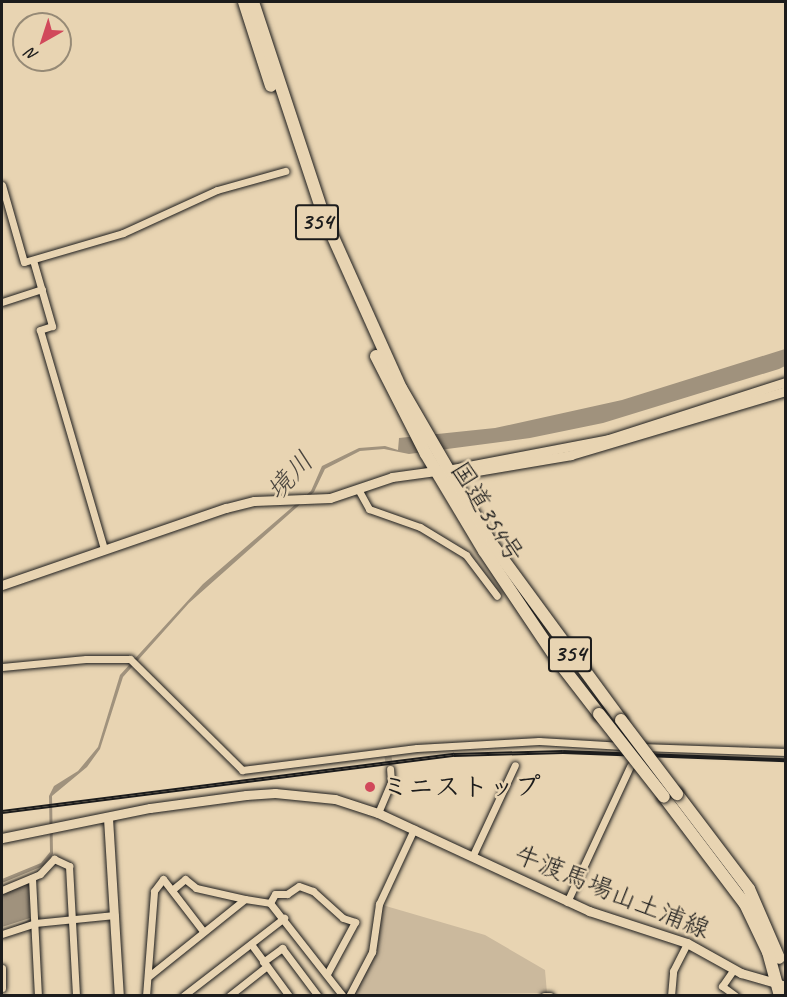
<!DOCTYPE html>
<html>
<head>
<meta charset="utf-8">
<style>
  body { margin:0 }
  #map { position:relative; width:787px; height:997px; overflow:hidden; background:#e8d4b2; font-family:Caveat,"Klee One",sans-serif }
  div>[style] { position:absolute }
  .green>* { inset:0; background:#cbb99d }
  .water>* { inset:0; background:#a0927d }
  .street-tunnel>* { height:7px; margin-top:-3.5px; transform-origin:0; background:repeating-linear-gradient(90deg,#bfaf94 0 7px,transparent 0 10.5px) }
  .roads { filter:drop-shadow(0 0 2px #1c1c1c) drop-shadow(0 0 2px #1c1c1c) }
  .street>* { height:7px; margin:-3.5px; padding:0 3.5px; transform-origin:3.5px; border-radius:3.5px; background:#e8d4b2 }
  .secondary>* { height:9px; margin:-4.5px; padding:0 4.5px; transform-origin:4.5px; border-radius:4.5px; background:#e8d4b2 }
  .highway>* { height:12px; margin:-6px; padding:0 6px; transform-origin:6px; border-radius:6px; background:#e8d4b2 }
  .rail>* { height:4px; margin-top:-2px; transform-origin:0; background:repeating-linear-gradient(90deg,#e8d4b2 0 4.5px,#1c1c1c 0 9px); box-sizing:border-box; border-block:2px solid #1c1c1c }
  .bridges { filter:drop-shadow(0 0 2px #1c1c1c) drop-shadow(0 0 2px #1c1c1c) }
  .highway-bridge>* { height:12px; margin:-6px; padding:0 6px; transform-origin:6px; border-radius:6px; background:#e8d4b2 }
  .dots>* { width:16px; height:16px; translate:-50% -50%; box-sizing:border-box; border:3px solid #e8d4b2; border-radius:50% }
  span { translate:-50% -50%; white-space:nowrap; text-align:center; line-height:1.15; -webkit-text-stroke:5px #e8d4b2; paint-order:stroke }
  .shield-label span { padding:2px 4px; background:#e8d4b2; border:2px solid; border-radius:4px; -webkit-text-stroke-width:0 }
  .shield-label { font-size:24px; color:#1c1c1c; font-weight:700 }
  .street-label { font-size:26px; color:#1c1c1c }
  .poi-label { font-size:26px; color:#1c1c1c; font-weight:700 }
  .left { translate:0 -50%; text-align:left }
  .water-label { font-size:27px; color:#4a453e; font-style:italic }
  .frame { position:absolute; inset:0; border:3px solid #1c1c1c; pointer-events:none }
  .north { position:absolute; left:12px; top:12px; width:60px; height:60px; box-sizing:border-box; background:#e8d4b2; border:2px solid #968a76; border-radius:50%; rotate:219deg; font-size:16px; font-weight:700; line-height:24px; text-align:center; color:#1c1c1c }
  .north::after { content:''; display:block; margin:auto; width:21px; height:27px; background:#d1495b; clip-path:polygon(50% 0,100% 100%,50% 72%,0 100%) }
</style>
</head>
<body>
<div id="map">
  <div class="green">
    <i style="clip-path:polygon(379px 904px,485px 935px,545px 970px,547px 993px,349px 996px,372px 952px)"></i>
  </div>
  <div class="water">
    <i style="clip-path:polygon(785px 349px,785px 366px,779px 369px,603px 423px,530px 438px,409px 454px,384px 449px,360px 451px,325px 469px,314px 492px,189px 603px,123px 677px,100px 749px,87px 767px,52px 796px,53px 854px,43px 866px,2px 883px,2px 879px,41px 863px,50px 852px,49px 796px,54px 786px,78px 771px,98px 747px,120px 675px,203px 584px,311px 491px,322px 466px,359px 448px,385px 446px,398px 450px,399px 438px,495px 428px,622px 400px)"></i>
    <i style="clip-path:polygon(31px 879px,33px 921px,2px 932px,31px 919px,29px 886px,30px 918px,2px 927px,2px 891px)"></i>
  </div>
  <div class="street-tunnel">
    <i style="left:388px;top:756px;width:13px;rotate:81deg"></i>
  </div>
  <div class="roads">
    <div class="street">
      <i style="left:2px;top:185px;width:80px;rotate:74.1deg"></i>
      <i style="left:24px;top:262px;width:103px;rotate:-16.3deg"></i>
      <i style="left:123px;top:233px;width:103px;rotate:-24.6deg"></i>
      <i style="left:217px;top:190px;width:71px;rotate:-15.6deg"></i>
      <i style="left:33px;top:260px;width:69px;rotate:73.9deg"></i>
      <i style="left:52px;top:326px;width:13px;rotate:162deg"></i>
      <i style="left:40px;top:330px;width:228px;rotate:73.7deg"></i>
      <i style="left:2px;top:302px;width:42px;rotate:-18deg"></i>
      <i style="left:358px;top:489px;width:23px;rotate:61deg"></i>
      <i style="left:369px;top:509px;width:54px;rotate:19.4deg"></i>
      <i style="left:420px;top:527px;width:54px;rotate:31.3deg"></i>
      <i style="left:466px;top:555px;width:51px;rotate:52.9deg"></i>
      <i style="left:2px;top:667px;width:84px;rotate:-5.4deg"></i>
      <i style="left:86px;top:659px;width:44px"></i>
      <i style="left:130px;top:659px;width:158px;rotate:44.7deg"></i>
      <i style="left:242px;top:770px;width:176px;rotate:-7.2deg"></i>
      <i style="left:417px;top:748px;width:122px;rotate:-3.3deg"></i>
      <i style="left:539px;top:741px;width:84px;rotate:3.4deg"></i>
      <i style="left:640px;top:747px;width:146px;rotate:2deg"></i>
      <i style="left:378px;top:813px;width:34px;rotate:-67deg"></i>
      <i style="left:391px;top:782px;width:13px;rotate:-94deg"></i>
      <i style="left:473px;top:855px;width:99px;rotate:-65deg"></i>
      <i style="left:32px;top:878px;width:118px;rotate:87.1deg"></i>
      <i style="left:2px;top:890px;width:41px;rotate:-22.8deg"></i>
      <i style="left:40px;top:874px;width:21px;rotate:-47deg"></i>
      <i style="left:54px;top:859px;width:17px;rotate:25deg"></i>
      <i style="left:69px;top:866px;width:130px;rotate:86.9deg"></i>
      <i style="left:172px;top:890px;width:17px;rotate:-40deg"></i>
      <i style="left:185px;top:879px;width:14px;rotate:39deg"></i>
      <i style="left:196px;top:888px;width:50px;rotate:12.7deg"></i>
      <i style="left:567px;top:902px;width:150px;rotate:-65.1deg"></i>
      <i style="left:270px;top:903px;width:10px;rotate:-61deg"></i>
      <i style="left:275px;top:894px;width:12px"></i>
      <i style="left:287px;top:894px;width:14px;rotate:-34deg"></i>
      <i style="left:299px;top:886px;width:15px;rotate:20deg"></i>
      <i style="left:313px;top:891px;width:40px;rotate:42deg"></i>
      <i style="left:343px;top:918px;width:13px;rotate:18deg"></i>
      <i style="left:355px;top:922px;width:59px;rotate:118.3deg"></i>
      <i style="left:2px;top:934px;width:35px;rotate:-18deg"></i>
      <i style="left:35px;top:923px;width:80px;rotate:-5.7deg"></i>
      <i style="left:251px;top:944px;width:64px;rotate:53.8deg"></i>
      <i style="left:263px;top:962px;width:24px;rotate:-36deg"></i>
      <i style="left:282px;top:948px;width:60px;rotate:53.1deg"></i>
      <i style="left:2px;top:968px;width:20px;rotate:90deg"></i>
      <i style="left:734px;top:969px;width:21px;rotate:125deg"></i>
      <i style="left:722px;top:986px;width:17px;rotate:36deg"></i>
      <i style="left:149px;top:976px;width:123px;rotate:-38.7deg"></i>
      <i style="left:245px;top:899px;width:25px;rotate:9deg"></i>
      <i style="left:270px;top:903px;width:118px;rotate:51.9deg"></i>
      <i style="left:146px;top:996px;width:105px;rotate:-85.6deg"></i>
      <i style="left:154px;top:891px;width:15px;rotate:-53deg"></i>
      <i style="left:163px;top:879px;width:66px;rotate:52.4deg"></i>
      <i style="left:183px;top:996px;width:128px;rotate:-37.7deg"></i>
      <i style="left:229px;top:996px;width:48px;rotate:-38.3deg"></i>
      <i style="left:349px;top:996px;width:50px;rotate:-62.4deg"></i>
      <i style="left:372px;top:952px;width:49px;rotate:-81.7deg"></i>
      <i style="left:379px;top:904px;width:83px;rotate:-65deg"></i>
      <i style="left:544px;top:996px;width:6px"></i>
      <i style="left:671px;top:996px;width:25px;rotate:-85deg"></i>
      <i style="left:673px;top:971px;width:31px;rotate:-63deg"></i>
    </div>
    <div class="secondary">
      <i style="left:452px;top:469px;width:160px;rotate:-10.8deg"></i>
      <i style="left:609px;top:439px;width:186px;rotate:-17.9deg"></i>
      <i style="left:2px;top:585px;width:237px;rotate:-19deg"></i>
      <i style="left:226px;top:508px;width:29px;rotate:-14deg"></i>
      <i style="left:254px;top:501px;width:76px;rotate:-2.3deg"></i>
      <i style="left:330px;top:498px;width:65px;rotate:-18.7deg"></i>
      <i style="left:392px;top:477px;width:44px;rotate:-7.8deg"></i>
      <i style="left:436px;top:471px;width:29px;rotate:4deg"></i>
      <i style="left:465px;top:473px;width:108px;rotate:-9.6deg"></i>
      <i style="left:571px;top:455px;width:224px;rotate:-16.6deg"></i>
      <i style="left:108px;top:818px;width:178px;rotate:86.5deg"></i>
      <i style="left:2px;top:838px;width:151px;rotate:-11.5deg"></i>
      <i style="left:150px;top:808px;width:97px;rotate:-7.7deg"></i>
      <i style="left:246px;top:795px;width:29px;rotate:-4deg"></i>
      <i style="left:275px;top:793px;width:60px;rotate:5.7deg"></i>
      <i style="left:335px;top:799px;width:45px;rotate:18deg"></i>
      <i style="left:378px;top:813px;width:233px;rotate:24.9deg"></i>
      <i style="left:589px;top:911px;width:103px;rotate:18.1deg"></i>
      <i style="left:687px;top:943px;width:62px;rotate:29.1deg"></i>
      <i style="left:741px;top:973px;width:47px;rotate:16.1deg"></i>
    </div>
    <div class="highway">
      <i style="left:244px;top:2px;width:88px;rotate:72.2deg"></i>
      <i style="left:253px;top:2px;width:226px;rotate:71.7deg"></i>
      <i style="left:324px;top:217px;width:188px;rotate:65.8deg"></i>
      <i style="left:401px;top:388px;width:179px;rotate:59.9deg"></i>
      <i style="left:491px;top:543px;width:220px;rotate:53.7deg"></i>
      <i style="left:376px;top:356px;width:110px;rotate:63deg"></i>
      <i style="left:426px;top:454px;width:113px;rotate:59.1deg"></i>
      <i style="left:484px;top:551px;width:133px;rotate:56.1deg"></i>
      <i style="left:558px;top:661px;width:67px;rotate:52.3deg"></i>
      <i style="left:677px;top:794px;width:119px;rotate:52.8deg"></i>
      <i style="left:749px;top:889px;width:75px;rotate:66.5deg"></i>
      <i style="left:664px;top:797px;width:134px;rotate:52.9deg"></i>
      <i style="left:745px;top:904px;width:53px;rotate:64.4deg"></i>
      <i style="left:768px;top:952px;width:46px;rotate:74.7deg"></i>
    </div>
  </div>
  <div class="rail">
    <i style="left:2px;top:812px;width:456px;rotate:-7.2deg"></i>
    <i style="left:454px;top:755px;width:109px;rotate:-1.6deg"></i>
    <i style="left:563px;top:752px;width:223px;rotate:2.1deg"></i>
  </div>
  <div class="bridges">
    <div class="highway-bridge">
      <i style="left:599px;top:714px;width:105px;rotate:51.9deg"></i>
      <i style="left:621px;top:720px;width:93px;rotate:52.9deg"></i>
    </div>
  </div>
  <div class="dots">
    <i style="left:370px;top:787px;background:#d1495b"></i>
  </div>
  <div class="shield-label">
    <span style="left:317px;top:222px">354</span>
    <span style="left:570px;top:654px">354</span>
  </div>
  <div class="street-label">
    <span style="left:487px;top:512px;rotate:58deg">国道354号</span>
    <span style="left:612px;top:892px;rotate:22deg">牛渡馬場山土浦線</span>
  </div>
  <div class="poi-label">
    <span class="left" style="left:382px;top:787px">ミニストップ</span>
  </div>
  <div class="water-label">
    <span style="left:290px;top:476px;rotate:-47deg">境川</span>
  </div>
  <div class="frame"></div>
  <div class="north">N</div>
</div>
</body>
</html>
